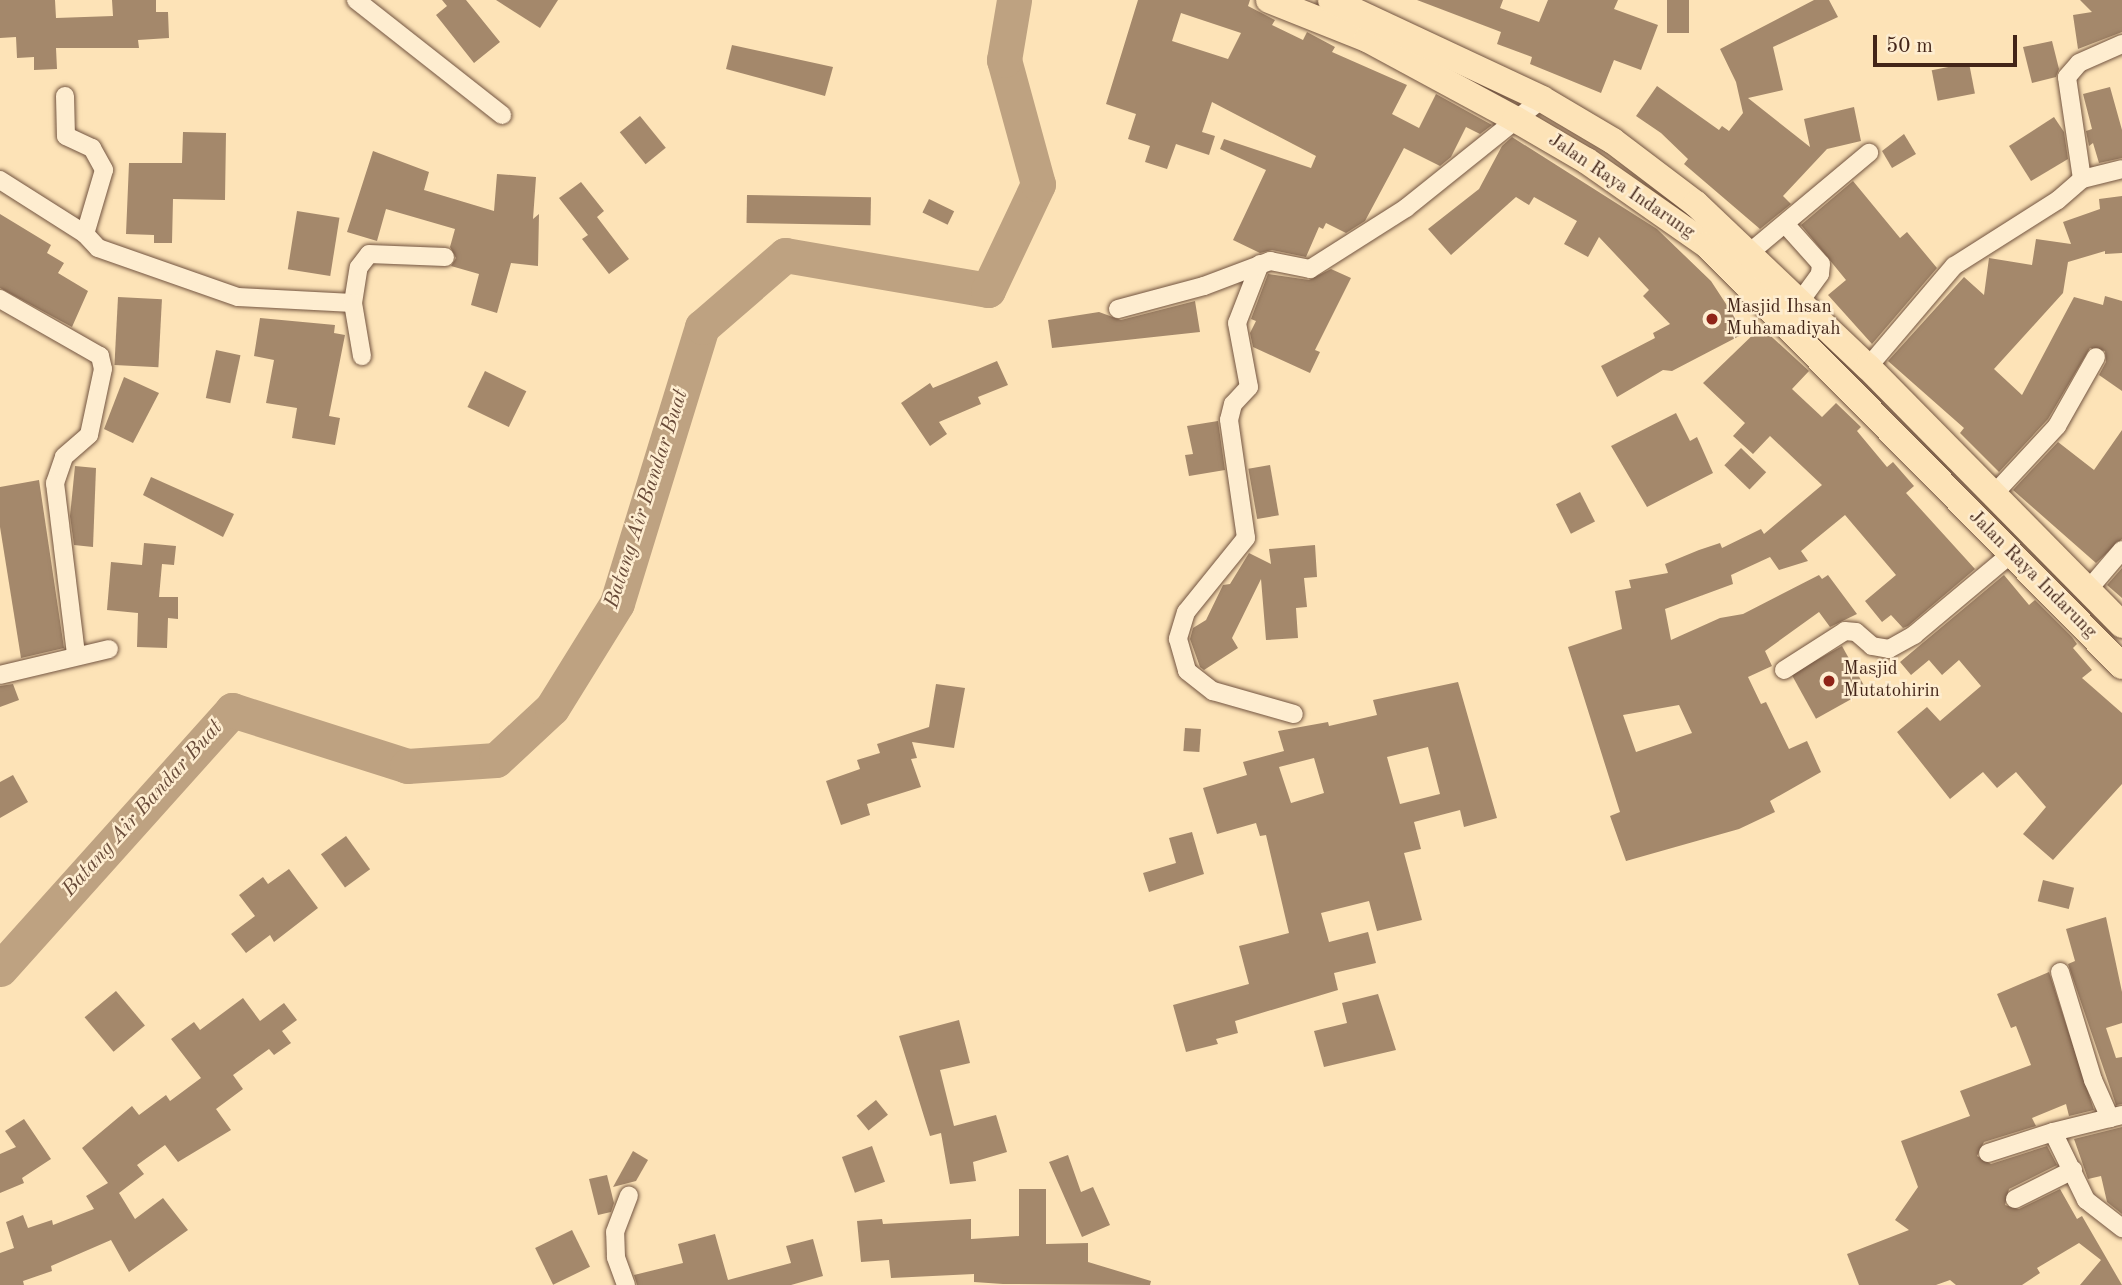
<!DOCTYPE html>
<html>
<head>
<meta charset="utf-8">
<style>
  body { margin:0 }
  #map { position:relative; width:2122px; height:1285px; overflow:hidden; background:#fde3b7; font-family:"Old Standard TT",serif }
  div>[style] { position:absolute }
  .river>* { height:35px; margin:-17.5px; padding:0 17.5px; transform-origin:17.5px; border-radius:17.5px; background:#bea281 }
  .building>* { inset:0; background:#a4886b; transform-origin:0 0 }
  .roads { filter:drop-shadow(0 0 2px #725440) drop-shadow(0 0 2px #725440) }
  .minor>* { height:18px; margin:-9px; padding:0 9px; transform-origin:9px; border-radius:9px; background:#feedd0 }
  .highway>* { height:26px; margin:-13px; padding:0 13px; transform-origin:13px; border-radius:13px; background:#fde3b7 }
  .dots>* { width:19px; height:19px; translate:-50% -50%; box-sizing:border-box; border:4px solid #feedd0; border-radius:50% }
  span { translate:-50% -50%; white-space:nowrap; text-align:center; line-height:1.15; -webkit-text-stroke:5px #feedd0; paint-order:stroke }
  .street-label { font-size:19px; color:#432518 }
  .poi-label { font-size:19px; color:#432518 }
  .left { translate:0 -50%; text-align:left }
  .water-label { font-size:21px; color:#684a38; font-style:italic }
  .scale { position:absolute; left:1873px; top:35px; width:144px; height:32px; box-sizing:border-box; border:4px solid #432518; border-top:0; padding-left:9px; font-size:21px; line-height:24px; white-space:nowrap; color:#432518; -webkit-text-stroke:5px #feedd0; paint-order:stroke }
</style>
</head>
<body>
<div id="map">
  <div class="river">
    <i style="left:0;top:969px;width:348px;rotate:-48.1deg"></i>
    <i style="left:232px;top:710px;width:184px;rotate:17.7deg"></i>
    <i style="left:407px;top:766px;width:89px;rotate:-3.9deg"></i>
    <i style="left:496px;top:760px;width:76px;rotate:-42.9deg"></i>
    <i style="left:552px;top:708px;width:123px;rotate:-58.2deg"></i>
    <i style="left:617px;top:603px;width:289px;rotate:-72.9deg"></i>
    <i style="left:702px;top:327px;width:110px;rotate:-40.9deg"></i>
    <i style="left:785px;top:255px;width:206px;rotate:9.8deg"></i>
    <i style="left:988px;top:290px;width:117px;rotate:-64.7deg"></i>
    <i style="left:1038px;top:184px;width:129px;rotate:-105.3deg"></i>
    <i style="left:1004px;top:60px;width:61px;rotate:-80.5deg"></i>
  </div>
  <div class="building">
    <i style="clip-path:polygon(0 0,55px 0,56px 18px,113px 16px,112px 0,156px 0,156px 12px,168px 12px,169px 38px,138px 40px,139px 48px,56px 48px,57px 69px,34px 70px,34px 57px,17px 58px,16px 37px,0 38px)"></i>
    <i style="clip-path:polygon(442px 0,466px 0,500px 42px,474px 63px,436px 15px,447px 6px)"></i>
    <i style="clip-path:polygon(496px 0,558px 0,540px 28px)"></i>
    <i style="clip-path:polygon(evenodd,1138px 0,1250px 0,1248px 6px,1275px 20px,1272px 25px,1303px 40px,1307px 32px,1335px 47px,1332px 52px,1407px 85px,1392px 114px,1419px 128px,1436px 94px,1492px 125px,1480px 134px,1466px 127px,1451px 157px,1440px 166px,1404px 148px,1365px 221px,1346px 233px,1326px 223px,1323px 229px,1319px 227px,1306px 257px,1272px 250px,1260px 253px,1233px 240px,1266px 170px,1220px 149px,1224px 139px,1311px 168px,1316px 156px,1212px 102px,1202px 132px,1215px 136px,1209px 155px,1176px 144px,1167px 169px,1145px 162px,1150px 146px,1128px 139px,1136px 114px,1106px 104px,1138px 0,1181px 13px,1241px 33px,1228px 59px,1172px 41px,1181px 13px)"></i>
    <i style="clip-path:polygon(1417px 0,1503px 0,1500px 8px,1539px 22px,1548px 0,1618px 0,1614px 9px,1658px 25px,1641px 70px,1614px 60px,1601px 93px,1530px 64px,1532px 57px,1497px 44px,1501px 32px)"></i>
    <i style="left:1667px;top:0;width:22px;height:33px"></i>
    <i style="clip-path:polygon(1814px 0,1829px 0,1838px 17px,1773px 47px,1783px 90px,1748px 98px,1810px 147px,1804px 119px,1854px 107px,1861px 141px,1827px 149px,1783px 196px,1791px 204px,1760px 229px,1684px 164px,1688px 159px,1661px 133px,1636px 116px,1657px 86px,1719px 130px,1722px 126px,1729px 131px,1743px 113px,1736px 82px,1720px 49px)"></i>
    <i style="clip-path:polygon(2080px 0,2122px 0,2122px 32px,2078px 49px,2073px 15px,2092px 12px)"></i>
    <i style="clip-path:polygon(2052px 41px,2059px 69px,2056px 77px,2032px 83px,2023px 47px)"></i>
    <i style="clip-path:polygon(732px 45px,833px 67px,825px 96px,726px 69px)"></i>
    <i style="left:1969px;top:63px;width:31px;height:38px;rotate:79deg"></i>
    <i style="clip-path:polygon(2110px 87px,2122px 130px,2122px 158px,2099px 163px,2093px 143px,2089px 146px,2086px 131px,2092px 129px,2083px 94px)"></i>
    <i style="left:640px;top:116px;width:41px;height:26px;rotate:51deg"></i>
    <i style="clip-path:polygon(2054px 117px,2064px 132px,2068px 159px,2031px 181px,2009px 146px)"></i>
    <i style="clip-path:polygon(183px 132px,226px 133px,225px 200px,173px 199px,172px 243px,154px 243px,154px 235px,126px 234px,129px 163px,182px 163px)"></i>
    <i style="clip-path:polygon(1904px 134px,1916px 154px,1892px 168px,1882px 151px)"></i>
    <i style="clip-path:polygon(1512px 137px,1657px 229px,1711px 281px,1745px 333px,1672px 371px,1663px 370px,1617px 397px,1601px 366px,1655px 338px,1653px 333px,1670px 324px,1643px 296px,1649px 290px,1599px 237px,1588px 257px,1564px 244px,1577px 221px,1534px 197px,1529px 205px,1516px 197px,1451px 255px,1428px 229px,1479px 189px,1502px 146px)"></i>
    <i style="clip-path:polygon(373px 151px,429px 172px,424px 190px,494px 211px,497px 174px,536px 177px,533px 219px,539px 214px,538px 266px,511px 263px,497px 313px,471px 305px,479px 274px,451px 266px,456px 258px,450px 247px,455px 229px,386px 209px,377px 241px,347px 232px)"></i>
    <i style="clip-path:polygon(1853px 181px,1900px 238px,1907px 232px,1937px 268px,1872px 344px,1828px 295px,1846px 280px,1801px 225px)"></i>
    <i style="clip-path:polygon(581px 182px,604px 211px,597px 217px,629px 259px,609px 274px,582px 239px,588px 235px,559px 198px)"></i>
    <i style="left:747px;top:195px;width:124px;height:28px;rotate:1deg"></i>
    <i style="clip-path:polygon(2122px 196px,2122px 253px,2105px 254px,2105px 251px,2068px 262px,2063px 293px,1994px 369px,2022px 395px,2074px 297px,2103px 305px,2105px 296px,2122px 301px,2122px 391px,2099px 375px,2106px 362px,2105px 351px,2090px 348px,2048px 419px,1999px 472px,1960px 433px,1964px 428px,1888px 361px,1964px 277px,1984px 295px,1989px 258px,2032px 265px,2036px 239px,2071px 244px,2063px 222px,2100px 209px,2099px 199px)"></i>
    <i style="left:929px;top:199px;width:28px;height:15px;rotate:26deg"></i>
    <i style="left:297px;top:211px;width:43px;height:59px;rotate:9deg"></i>
    <i style="clip-path:polygon(0 214px,51px 245px,47px 253px,64px 263px,58px 273px,88px 291px,72px 327px,0 288px)"></i>
    <i style="clip-path:polygon(1331px 269px,1351px 278px,1315px 350px,1320px 352px,1310px 373px,1253px 347px,1250px 333px,1256px 321px,1251px 319px,1268px 274px,1309px 280px)"></i>
    <i style="left:118px;top:297px;width:44px;height:68px;rotate:3deg"></i>
    <i style="clip-path:polygon(1195px 301px,1200px 332px,1052px 348px,1048px 320px,1099px 312px,1121px 320px)"></i>
    <i style="clip-path:polygon(260px 318px,335px 325px,334px 333px,345px 335px,329px 416px,340px 418px,335px 445px,292px 438px,297px 408px,266px 403px,274px 360px,254px 356px)"></i>
    <i style="clip-path:polygon(evenodd,1761px 327px,1809px 371px,1792px 389px,1822px 417px,1836px 403px,1861px 427px,1857px 431px,1887px 467px,1893px 462px,1914px 486px,1906px 493px,1975px 569px,1908px 626px,1903px 628px,1891px 615px,1882px 622px,1865px 601px,1896px 575px,1845px 515px,1801px 551px,1808px 561px,1779px 570px,1770px 557px,1731px 575px,1733px 584px,1665px 609px,1671px 640px,1720px 618px,1743px 614px,1819px 575px,1822px 579px,1828px 575px,1857px 614px,1830px 627px,1819px 612px,1765px 651px,1772px 666px,1748px 677px,1761px 704px,1766px 702px,1789px 749px,1807px 741px,1821px 772px,1770px 801px,1775px 812px,1739px 829px,1626px 861px,1610px 816px,1620px 812px,1568px 647px,1622px 629px,1615px 591px,1631px 588px,1629px 580px,1668px 573px,1665px 564px,1699px 550px,1720px 543px,1722px 548px,1761px 529px,1764px 534px,1822px 485px,1770px 436px,1753px 454px,1733px 436px,1745px 423px,1703px 383px,1761px 327px,1679px 705px,1692px 733px,1636px 752px,1623px 715px,1679px 705px)"></i>
    <i style="left:216px;top:350px;width:25px;height:49px;rotate:12deg"></i>
    <i style="clip-path:polygon(997px 361px,1008px 385px,978px 397px,981px 404px,939px 422px,947px 434px,930px 446px,901px 403px,930px 383px,933px 388px)"></i>
    <i style="left:485px;top:371px;width:46px;height:40px;rotate:26deg"></i>
    <i style="clip-path:polygon(124px 377px,159px 393px,133px 443px,104px 429px)"></i>
    <i style="clip-path:polygon(1676px 413px,1690px 441px,1697px 437px,1713px 473px,1647px 507px,1611px 446px)"></i>
    <i style="clip-path:polygon(1218px 421px,1225px 470px,1189px 476px,1185px 455px,1193px 454px,1187px 426px)"></i>
    <i style="clip-path:polygon(2122px 430px,2122px 539px,2096px 563px,2013px 490px,2058px 442px,2094px 470px)"></i>
    <i style="left:1741px;top:448px;width:35px;height:24px;rotate:44deg"></i>
    <i style="left:1270px;top:465px;width:51px;height:22px;rotate:80deg"></i>
    <i style="clip-path:polygon(75px 466px,96px 468px,93px 547px,74px 545px,70px 516px)"></i>
    <i style="clip-path:polygon(151px 477px,234px 514px,223px 537px,143px 495px)"></i>
    <i style="clip-path:polygon(39px 480px,64px 648px,21px 658px,0 527px,0 487px)"></i>
    <i style="left:1580px;top:492px;width:33px;height:27px;rotate:63deg"></i>
    <i style="clip-path:polygon(144px 543px,176px 546px,174px 565px,162px 564px,159px 597px,178px 597px,178px 619px,168px 618px,167px 648px,137px 647px,138px 613px,107px 610px,111px 562px,142px 565px)"></i>
    <i style="clip-path:polygon(1315px 545px,1317px 577px,1304px 578px,1307px 607px,1296px 608px,1298px 638px,1266px 640px,1261px 579px,1232px 638px,1238px 648px,1204px 670px,1200px 667px,1190px 639px,1193px 628px,1206px 620px,1223px 585px,1230px 584px,1249px 553px,1271px 564px,1269px 549px)"></i>
    <i style="clip-path:polygon(2122px 568px,2122px 598px,2107px 585px)"></i>
    <i style="clip-path:polygon(2004px 575px,2029px 605px,2035px 600px,2072px 637px,2077px 644px,2073px 648px,2092px 670px,2082px 678px,2122px 713px,2122px 784px,2053px 860px,2023px 834px,2046px 807px,2016px 772px,1997px 788px,1983px 772px,1950px 799px,1897px 732px,1927px 707px,1940px 721px,1981px 686px,1959px 660px,1942px 675px,1929px 660px,1911px 675px,1900px 662px)"></i>
    <i style="left:1842px;top:646px;width:51px;height:58px;rotate:61deg"></i>
    <i style="clip-path:polygon(evenodd,1458px 682px,1497px 818px,1464px 827px,1460px 810px,1414px 822px,1421px 849px,1404px 853px,1422px 920px,1377px 931px,1369px 901px,1321px 913px,1329px 942px,1368px 932px,1376px 963px,1334px 973px,1338px 990px,1235px 1021px,1238px 1033px,1216px 1039px,1218px 1044px,1186px 1052px,1173px 1005px,1249px 984px,1239px 946px,1289px 933px,1266px 835px,1260px 836px,1256px 823px,1217px 834px,1203px 788px,1247px 775px,1243px 762px,1284px 751px,1278px 731px,1328px 722px,1329px 726px,1377px 715px,1373px 700px,1458px 682px,1428px 747px,1440px 794px,1400px 804px,1387px 757px,1428px 747px,1458px 682px,1314px 758px,1324px 793px,1291px 803px,1279px 767px,1314px 758px)"></i>
    <i style="clip-path:polygon(13px 684px,19px 700px,0 707px,0 686px)"></i>
    <i style="clip-path:polygon(936px 684px,965px 688px,954px 748px,912px 742px,917px 758px,911px 759px,921px 787px,867px 804px,870px 815px,841px 825px,826px 781px,860px 769px,857px 760px,880px 753px,877px 744px,929px 727px)"></i>
    <i style="left:1185px;top:728px;width:16px;height:23px;rotate:4deg"></i>
    <i style="clip-path:polygon(13px 775px,28px 802px,0 818px,0 782px)"></i>
    <i style="clip-path:polygon(1192px 832px,1204px 874px,1149px 892px,1143px 873px,1176px 863px,1169px 838px)"></i>
    <i style="left:346px;top:836px;width:41px;height:31px;rotate:54deg"></i>
    <i style="clip-path:polygon(289px 869px,318px 908px,274px 942px,270px 935px,246px 953px,231px 934px,255px 916px,239px 895px,263px 877px,268px 884px)"></i>
    <i style="left:2043px;top:880px;width:32px;height:22px;rotate:14deg"></i>
    <i style="clip-path:polygon(2106px 917px,2122px 992px,2122px 1023px,2106px 1028px,2116px 1058px,2122px 1057px,2122px 1104px,2116px 1105px,2068px 964px,2075px 961px,2066px 929px)"></i>
    <i style="clip-path:polygon(2049px 972px,2094px 1110px,2069px 1116px,2066px 1104px,2032px 1118px,2036px 1126px,1984px 1142px,1977px 1156px,1991px 1164px,2047px 1146px,2057px 1165px,2009px 1189px,2005px 1205px,2019px 1209px,2060px 1189px,2077px 1219px,2082px 1216px,2122px 1285px,2080px 1285px,2101px 1260px,2079px 1243px,2037px 1268px,2040px 1273px,2022px 1285px,1956px 1285px,1950px 1280px,1936px 1285px,1859px 1285px,1847px 1254px,1909px 1230px,1895px 1220px,1918px 1187px,1901px 1141px,1970px 1116px,1960px 1091px,2031px 1065px,2016px 1026px,2011px 1028px,1997px 994px)"></i>
    <i style="left:116px;top:991px;width:45px;height:41px;rotate:50deg"></i>
    <i style="clip-path:polygon(1378px 994px,1396px 1050px,1324px 1067px,1314px 1031px,1347px 1023px,1342px 1003px)"></i>
    <i style="clip-path:polygon(243px 998px,260px 1021px,284px 1003px,297px 1020px,282px 1031px,291px 1043px,274px 1055px,269px 1049px,233px 1075px,243px 1089px,216px 1109px,231px 1130px,178px 1162px,165px 1145px,137px 1165px,144px 1174px,119px 1193px,135px 1219px,163px 1198px,188px 1230px,129px 1272px,111px 1240px,51px 1266px,52px 1271px,23px 1281px,24px 1285px,0 1285px,0 1253px,14px 1248px,6px 1222px,23px 1215px,28px 1228px,52px 1220px,53px 1225px,94px 1209px,86px 1196px,108px 1183px,82px 1148px,132px 1106px,139px 1115px,166px 1095px,170px 1101px,201px 1078px,171px 1039px,194px 1022px,200px 1030px)"></i>
    <i style="clip-path:polygon(959px 1020px,970px 1063px,940px 1070px,954px 1126px,996px 1115px,1007px 1152px,973px 1162px,976px 1181px,950px 1184px,941px 1133px,930px 1136px,899px 1036px)"></i>
    <i style="left:876px;top:1100px;width:19px;height:25px;rotate:51deg"></i>
    <i style="clip-path:polygon(24px 1119px,51px 1159px,22px 1178px,24px 1183px,0 1193px,0 1154px,16px 1147px,5px 1131px)"></i>
    <i style="clip-path:polygon(2122px 1127px,2122px 1214px,2107px 1202px,2101px 1176px,2088px 1179px,2074px 1139px)"></i>
    <i style="left:872px;top:1146px;width:38px;height:32px;rotate:70deg"></i>
    <i style="clip-path:polygon(633px 1151px,648px 1160px,636px 1181px,613px 1187px)"></i>
    <i style="clip-path:polygon(1068px 1155px,1081px 1192px,1093px 1187px,1110px 1225px,1082px 1237px,1049px 1162px)"></i>
    <i style="clip-path:polygon(607px 1175px,614px 1203px,611px 1212px,598px 1215px,589px 1179px)"></i>
    <i style="clip-path:polygon(1019px 1189px,1046px 1189px,1046px 1244px,1088px 1243px,1088px 1262px,1151px 1281px,1150px 1285px,1003px 1284px,974px 1282px,974px 1274px,891px 1278px,889px 1260px,861px 1262px,857px 1221px,882px 1219px,883px 1224px,971px 1219px,971px 1239px,1019px 1236px)"></i>
    <i style="left:572px;top:1230px;width:41px;height:41px;rotate:64deg"></i>
    <i style="clip-path:polygon(715px 1234px,728px 1280px,791px 1263px,786px 1246px,813px 1239px,823px 1276px,791px 1285px,637px 1285px,634px 1275px,683px 1263px,678px 1244px)"></i>
  </div>
  <div class="roads">
    <div class="minor">
      <i style="left:356px;top:0;width:186px;rotate:38.2deg"></i>
      <i style="left:65px;top:96px;width:40px;rotate:88.6deg"></i>
      <i style="left:66px;top:136px;width:29px;rotate:25deg"></i>
      <i style="left:92px;top:148px;width:25px;rotate:61deg"></i>
      <i style="left:104px;top:170px;width:67px;rotate:106.5deg"></i>
      <i style="left:2082px;top:179px;width:41px;rotate:-14deg"></i>
      <i style="left:0;top:180px;width:101px;rotate:32.4deg"></i>
      <i style="left:85px;top:234px;width:19px;rotate:47deg"></i>
      <i style="left:98px;top:248px;width:148px;rotate:19.3deg"></i>
      <i style="left:238px;top:297px;width:115px;rotate:3deg"></i>
      <i style="left:353px;top:303px;width:36px;rotate:-81deg"></i>
      <i style="left:359px;top:267px;width:16px;rotate:-52deg"></i>
      <i style="left:369px;top:254px;width:76px;rotate:2.3deg"></i>
      <i style="left:1786px;top:225px;width:52px;rotate:48.1deg"></i>
      <i style="left:1821px;top:264px;width:10px;rotate:96deg"></i>
      <i style="left:1820px;top:274px;width:34px;rotate:126deg"></i>
      <i style="left:1748px;top:254px;width:158px;rotate:-39.9deg"></i>
      <i style="left:1260px;top:264px;width:63px;rotate:111.3deg"></i>
      <i style="left:1237px;top:323px;width:65px;rotate:79.4deg"></i>
      <i style="left:1249px;top:387px;width:23px;rotate:133deg"></i>
      <i style="left:1233px;top:404px;width:16px;rotate:104deg"></i>
      <i style="left:1229px;top:420px;width:119px;rotate:81.8deg"></i>
      <i style="left:1246px;top:538px;width:95px;rotate:129deg"></i>
      <i style="left:1186px;top:612px;width:28px;rotate:107deg"></i>
      <i style="left:1178px;top:639px;width:33px;rotate:74deg"></i>
      <i style="left:1187px;top:671px;width:33px;rotate:38deg"></i>
      <i style="left:1213px;top:691px;width:84px;rotate:15.9deg"></i>
      <i style="left:0;top:299px;width:115px;rotate:29.7deg"></i>
      <i style="left:100px;top:356px;width:13px;rotate:77deg"></i>
      <i style="left:103px;top:369px;width:67px;rotate:102deg"></i>
      <i style="left:89px;top:435px;width:33px;rotate:139deg"></i>
      <i style="left:64px;top:457px;width:28px;rotate:109deg"></i>
      <i style="left:55px;top:483px;width:172px;rotate:83deg"></i>
      <i style="left:353px;top:303px;width:54px;rotate:80.4deg"></i>
      <i style="left:1118px;top:309px;width:89px;rotate:-15deg"></i>
      <i style="left:1204px;top:286px;width:71px;rotate:-20.7deg"></i>
      <i style="left:1270px;top:261px;width:41px;rotate:11.3deg"></i>
      <i style="left:1310px;top:269px;width:114px;rotate:-32.4deg"></i>
      <i style="left:1406px;top:208px;width:174px;rotate:-38.7deg"></i>
      <i style="left:1868px;top:367px;width:133px;rotate:-49.6deg"></i>
      <i style="left:1954px;top:266px;width:123px;rotate:-32.4deg"></i>
      <i style="left:2058px;top:200px;width:32px;rotate:-41deg"></i>
      <i style="left:2082px;top:179px;width:103px;rotate:-98.4deg"></i>
      <i style="left:2067px;top:77px;width:18px;rotate:-49deg"></i>
      <i style="left:2079px;top:63px;width:47px;rotate:-23.8deg"></i>
      <i style="left:1994px;top:494px;width:93px;rotate:-47.2deg"></i>
      <i style="left:2057px;top:426px;width:79px;rotate:-60.5deg"></i>
      <i style="left:2087px;top:591px;width:54px;rotate:-49.5deg"></i>
      <i style="left:1784px;top:670px;width:72px;rotate:-32.6deg"></i>
      <i style="left:1845px;top:631px;width:11px;rotate:5deg"></i>
      <i style="left:1856px;top:632px;width:21px;rotate:41deg"></i>
      <i style="left:1872px;top:646px;width:17px;rotate:10deg"></i>
      <i style="left:1889px;top:649px;width:29px;rotate:-29deg"></i>
      <i style="left:1914px;top:635px;width:126px;rotate:-39.9deg"></i>
      <i style="left:0;top:675px;width:112px;rotate:-13.4deg"></i>
      <i style="left:2060px;top:972px;width:113px;rotate:73deg"></i>
      <i style="left:2093px;top:1080px;width:42px;rotate:65.9deg"></i>
      <i style="left:2122px;top:1115px;width:71px;rotate:166.2deg"></i>
      <i style="left:2053px;top:1132px;width:76px;rotate:64.1deg"></i>
      <i style="left:2086px;top:1200px;width:46px;rotate:37.9deg"></i>
      <i style="left:1988px;top:1153px;width:68px;rotate:-17.9deg"></i>
      <i style="left:2015px;top:1199px;width:65px;rotate:-26.6deg"></i>
      <i style="left:626px;top:1285px;width:30px;rotate:-110deg"></i>
      <i style="left:616px;top:1257px;width:25px;rotate:-92deg"></i>
      <i style="left:615px;top:1232px;width:39px;rotate:-69deg"></i>
    </div>
    <div class="highway">
      <i style="left:1269px;top:0;width:105px;rotate:21.7deg"></i>
      <i style="left:1367px;top:39px;width:168px;rotate:28.4deg"></i>
      <i style="left:1515px;top:119px;width:83px;rotate:30.3deg"></i>
      <i style="left:1587px;top:161px;width:146px;rotate:35deg"></i>
      <i style="left:1707px;top:245px;width:591px;rotate:45.41deg"></i>
      <i style="left:1331px;top:0;width:233px;rotate:25.1deg"></i>
      <i style="left:1542px;top:99px;width:82px;rotate:30.6deg"></i>
      <i style="left:1613px;top:141px;width:104px;rotate:37.2deg"></i>
      <i style="left:1696px;top:204px;width:237px;rotate:43.5deg"></i>
      <i style="left:1868px;top:367px;width:362px;rotate:45.4deg"></i>
    </div>
  </div>
  <div class="dots">
    <i style="left:1712px;top:319px;background:#8f2418"></i>
    <i style="left:1829px;top:681px;background:#8f2418"></i>
  </div>
  <div class="street-label">
    <span style="left:1621px;top:187px;rotate:34deg">Jalan Raya Indarung</span>
    <span style="left:2032px;top:575px;rotate:45deg">Jalan Raya Indarung</span>
  </div>
  <div class="poi-label">
    <span class="left" style="left:1726px;top:319px">Masjid Ihsan<br>Muhamadiyah</span>
    <span class="left" style="left:1843px;top:681px">Masjid<br>Mutatohirin</span>
  </div>
  <div class="water-label">
    <span style="left:647px;top:499px;rotate:-72deg">Batang Air Bandar Buat</span>
    <span style="left:143px;top:809px;rotate:-48deg">Batang Air Bandar Buat</span>
  </div>
  <div class="scale">50 m</div>
</div>
</body>
</html>
